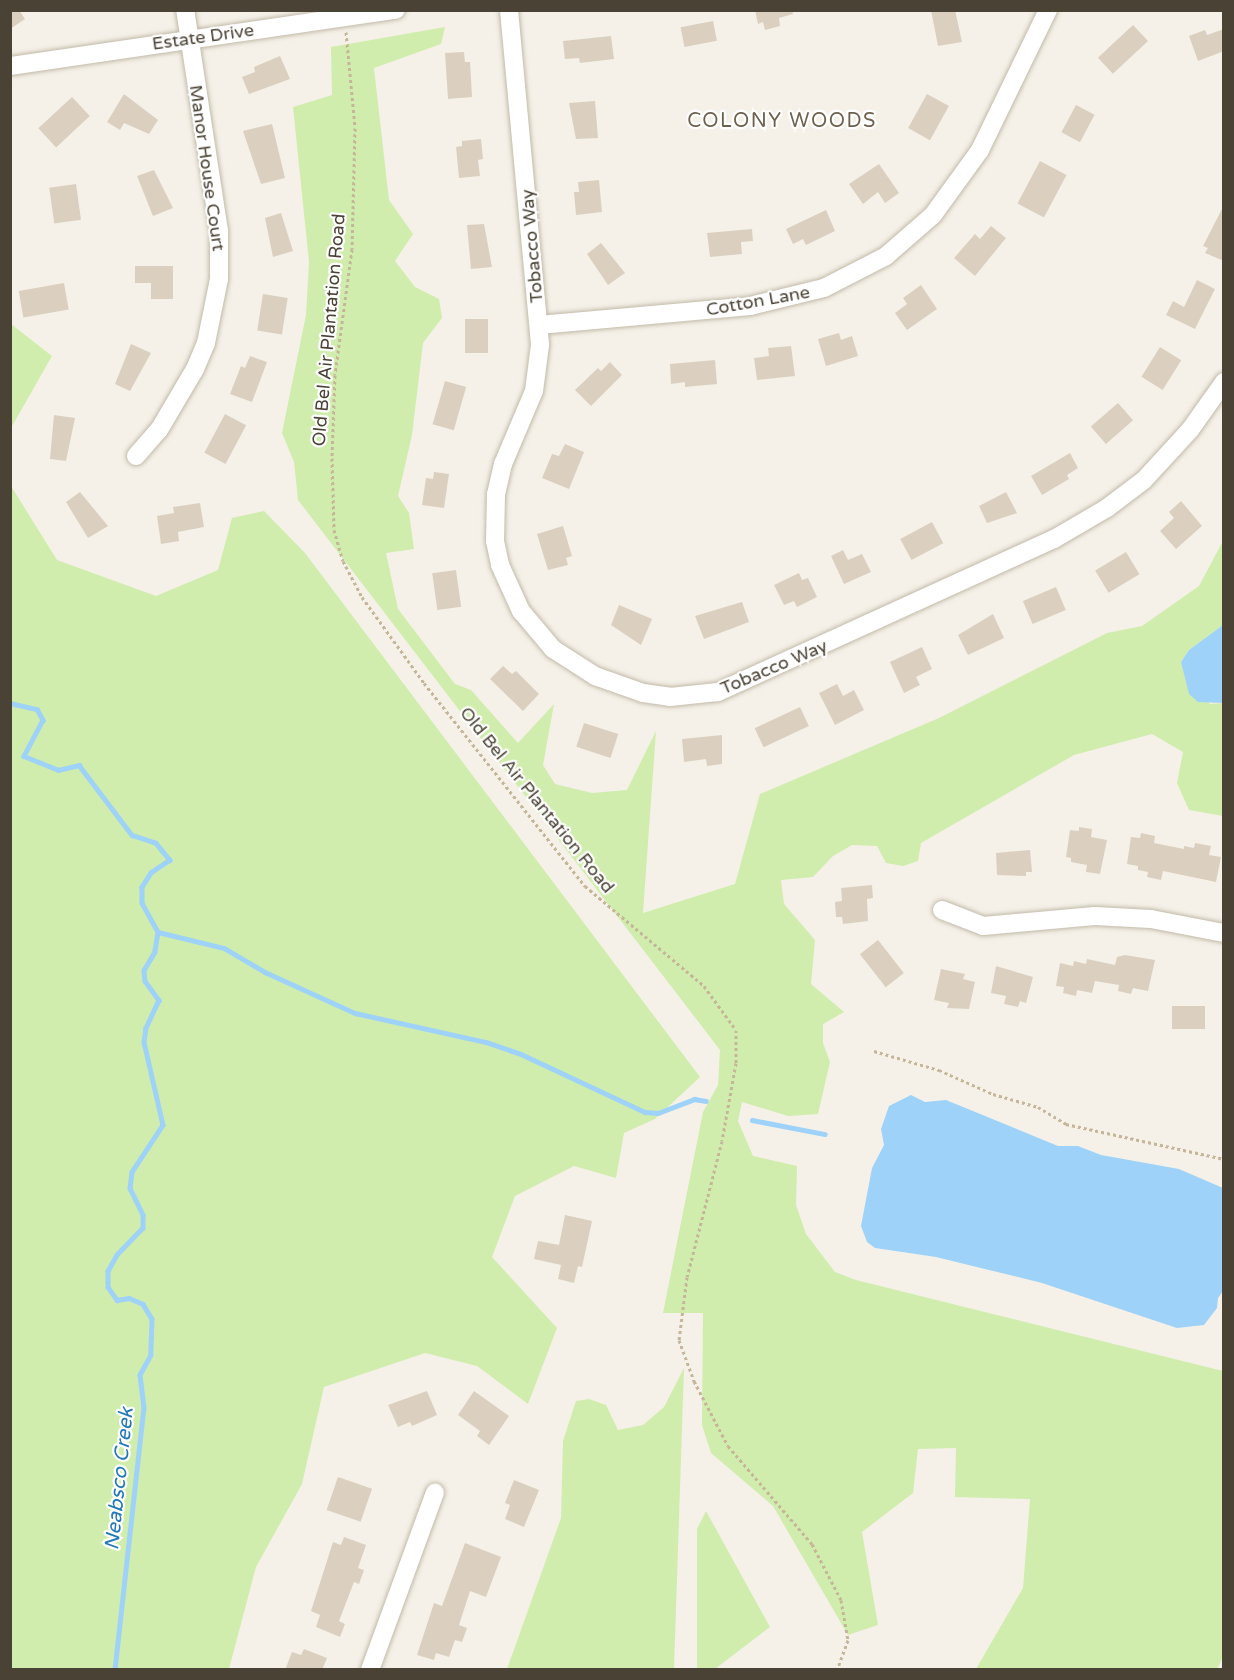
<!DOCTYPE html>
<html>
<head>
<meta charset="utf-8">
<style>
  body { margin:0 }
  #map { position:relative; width:1234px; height:1680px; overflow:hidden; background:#f5f1e8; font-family:"Varela Round",sans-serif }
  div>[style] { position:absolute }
  .green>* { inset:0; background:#d0edad }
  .water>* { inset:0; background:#9ed2f8 }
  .stream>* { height:4.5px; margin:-2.25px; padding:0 2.25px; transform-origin:2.25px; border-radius:2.25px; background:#9ed2f8 }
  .building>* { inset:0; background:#dbd0bf; transform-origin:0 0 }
  .path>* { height:3px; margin-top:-1.5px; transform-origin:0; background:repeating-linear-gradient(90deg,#c5b699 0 3px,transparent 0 6px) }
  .roads { filter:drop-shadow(0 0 2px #c2baa9) drop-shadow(0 0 2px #c2baa9) }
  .minor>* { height:18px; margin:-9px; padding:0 9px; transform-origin:9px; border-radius:9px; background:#fff }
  span { translate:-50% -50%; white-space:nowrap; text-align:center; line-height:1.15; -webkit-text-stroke:4.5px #fff; paint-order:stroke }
  .street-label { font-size:18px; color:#4a4235 }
  .neighbourhood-label { font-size:20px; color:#6e604c; letter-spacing:1.5px }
  .water-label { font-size:20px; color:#2278b8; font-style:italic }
  .frame { position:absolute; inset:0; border:12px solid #4a4235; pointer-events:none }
</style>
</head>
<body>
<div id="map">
  <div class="green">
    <i style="clip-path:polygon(445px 27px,441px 44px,374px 68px,389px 200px,413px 234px,395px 261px,415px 287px,439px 299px,442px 318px,423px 343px,412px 435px,398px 496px,409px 513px,414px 549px,386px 553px,398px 609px,455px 684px,471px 690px,518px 743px,554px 704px,543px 765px,555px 784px,592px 793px,627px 790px,656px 731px,643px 913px,735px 884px,760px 794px,939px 718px,1107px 633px,1142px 626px,1199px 586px,1223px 541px,1223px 625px,1189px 650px,1181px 662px,1210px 704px,1223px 703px,1223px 816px,1189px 810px,1177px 783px,1183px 752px,1152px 734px,1074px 755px,921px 843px,918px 861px,903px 866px,886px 863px,877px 846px,852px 845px,833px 856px,813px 877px,781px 880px,784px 904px,815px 940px,811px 984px,844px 1012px,823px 1024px,823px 1043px,830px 1062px,818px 1114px,788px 1116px,742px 1102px,738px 1121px,753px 1156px,797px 1166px,796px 1205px,806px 1234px,835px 1272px,856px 1280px,1223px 1371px,1224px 1655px,1217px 1669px,976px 1669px,1023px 1588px,1030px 1499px,955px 1497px,956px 1448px,918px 1449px,913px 1493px,862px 1532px,878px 1625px,848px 1635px,773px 1506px,711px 1453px,702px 1425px,703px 1313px,663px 1313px,703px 1112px,718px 1085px,720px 1050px,298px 500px,294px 462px,282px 433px,306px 315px,309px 262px,293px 107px,332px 95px,331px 47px)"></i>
    <i style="clip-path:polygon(11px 324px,52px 356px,11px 428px)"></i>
    <i style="clip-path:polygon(11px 486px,57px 560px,156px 596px,218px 570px,232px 518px,264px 511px,305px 553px,700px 1077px,655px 1119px,624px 1133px,616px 1178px,574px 1166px,515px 1196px,492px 1257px,557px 1328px,528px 1404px,477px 1366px,425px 1353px,324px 1387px,302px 1484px,256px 1567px,229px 1669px,11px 1669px)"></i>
    <i style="clip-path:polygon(684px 1368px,674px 1669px,507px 1669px,561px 1518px,563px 1441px,576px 1401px,589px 1399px,606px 1405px,618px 1430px,643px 1425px,664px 1407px)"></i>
    <i style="clip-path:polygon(706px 1511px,770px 1627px,715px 1669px,697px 1669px,697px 1529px)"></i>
  </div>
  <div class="water">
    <i style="clip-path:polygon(1223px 625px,1223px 703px,1198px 702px,1189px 694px,1181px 662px,1189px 650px)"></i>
    <i style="clip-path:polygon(911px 1095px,925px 1102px,946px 1100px,1058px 1146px,1078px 1146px,1101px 1155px,1179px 1169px,1223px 1188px,1223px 1291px,1218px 1298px,1217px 1308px,1204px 1325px,1177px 1328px,1042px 1283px,936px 1257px,875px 1248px,867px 1242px,861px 1226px,872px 1168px,884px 1145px,881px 1129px,889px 1106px)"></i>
  </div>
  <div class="stream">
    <i style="left:10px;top:703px;width:28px;rotate:13deg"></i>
    <i style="left:37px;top:709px;width:13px;rotate:61deg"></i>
    <i style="left:43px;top:720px;width:41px;rotate:117.8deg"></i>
    <i style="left:24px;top:756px;width:37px;rotate:22deg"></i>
    <i style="left:58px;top:770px;width:22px;rotate:-13deg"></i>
    <i style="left:79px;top:765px;width:88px;rotate:52.9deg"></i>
    <i style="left:132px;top:835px;width:25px;rotate:18deg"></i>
    <i style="left:156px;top:843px;width:22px;rotate:51deg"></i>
    <i style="left:170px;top:860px;width:23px;rotate:146deg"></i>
    <i style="left:151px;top:873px;width:17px;rotate:123deg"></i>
    <i style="left:142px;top:887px;width:16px;rotate:90deg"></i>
    <i style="left:142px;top:903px;width:33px;rotate:61deg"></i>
    <i style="left:158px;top:932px;width:20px;rotate:99deg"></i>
    <i style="left:155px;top:952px;width:21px;rotate:121deg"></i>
    <i style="left:144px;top:970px;width:11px;rotate:85deg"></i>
    <i style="left:145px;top:981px;width:24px;rotate:54deg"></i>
    <i style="left:159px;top:1000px;width:31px;rotate:115deg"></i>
    <i style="left:146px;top:1028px;width:14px;rotate:98deg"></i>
    <i style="left:144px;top:1042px;width:85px;rotate:77.1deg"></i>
    <i style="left:163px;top:1125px;width:56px;rotate:123.4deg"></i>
    <i style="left:132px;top:1172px;width:16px;rotate:97deg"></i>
    <i style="left:130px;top:1188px;width:30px;rotate:64deg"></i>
    <i style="left:143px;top:1215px;width:13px;rotate:90deg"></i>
    <i style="left:143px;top:1228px;width:37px;rotate:134deg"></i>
    <i style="left:117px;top:1255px;width:18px;rotate:119deg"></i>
    <i style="left:108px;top:1271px;width:16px;rotate:90deg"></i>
    <i style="left:108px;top:1287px;width:16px;rotate:55deg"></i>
    <i style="left:117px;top:1300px;width:12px;rotate:-9deg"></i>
    <i style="left:129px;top:1298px;width:15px;rotate:23deg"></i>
    <i style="left:143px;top:1304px;width:17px;rotate:59deg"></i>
    <i style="left:152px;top:1319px;width:36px;rotate:92deg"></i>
    <i style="left:151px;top:1355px;width:23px;rotate:119deg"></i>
    <i style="left:140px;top:1375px;width:32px;rotate:83deg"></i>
    <i style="left:144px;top:1407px;width:265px;rotate:96.3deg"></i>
    <i style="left:158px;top:932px;width:68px;rotate:13.6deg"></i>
    <i style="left:224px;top:948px;width:48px;rotate:30.3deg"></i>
    <i style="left:265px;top:972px;width:99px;rotate:24.5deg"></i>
    <i style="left:355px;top:1013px;width:134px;rotate:12.5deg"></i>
    <i style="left:486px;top:1042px;width:37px;rotate:19deg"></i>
    <i style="left:521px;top:1054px;width:137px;rotate:25.1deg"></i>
    <i style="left:645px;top:1112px;width:13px;rotate:4deg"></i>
    <i style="left:658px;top:1113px;width:39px;rotate:-21deg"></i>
    <i style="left:694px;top:1099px;width:12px;rotate:9deg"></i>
    <i style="left:752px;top:1120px;width:74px;rotate:10.9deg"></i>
  </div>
  <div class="building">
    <i style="clip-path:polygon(10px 10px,19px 10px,25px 19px,10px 29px)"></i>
    <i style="clip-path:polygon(755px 10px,792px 10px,793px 14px,779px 18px,780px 26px,765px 30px,763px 22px,758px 24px)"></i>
    <i style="clip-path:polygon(931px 10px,955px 10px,962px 42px,938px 46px)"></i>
    <i style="left:713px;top:21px;width:20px;height:33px;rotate:79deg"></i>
    <i style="left:1133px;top:25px;width:22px;height:48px;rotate:47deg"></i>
    <i style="clip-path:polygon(1224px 29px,1224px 51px,1198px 61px,1189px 36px,1205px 30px,1207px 35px)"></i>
    <i style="clip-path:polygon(611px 36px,614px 59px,580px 63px,579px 58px,565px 59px,563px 41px)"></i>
    <i style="clip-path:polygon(464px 52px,465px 62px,470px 62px,472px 97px,448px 99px,445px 53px)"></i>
    <i style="clip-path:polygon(280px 56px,290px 79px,249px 94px,242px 77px,255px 72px,254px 67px)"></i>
    <i style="clip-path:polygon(124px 94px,158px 120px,149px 134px,124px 123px,120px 130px,107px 122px)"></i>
    <i style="left:927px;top:94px;width:25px;height:39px;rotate:29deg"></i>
    <i style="left:72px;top:97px;width:26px;height:46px;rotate:47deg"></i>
    <i style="clip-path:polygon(595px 101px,598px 138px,576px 139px,569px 103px)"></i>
    <i style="left:1076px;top:105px;width:21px;height:31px;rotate:28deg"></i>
    <i style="clip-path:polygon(272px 124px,285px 178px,261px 184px,243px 131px)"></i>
    <i style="clip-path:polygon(481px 139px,483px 159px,478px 160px,480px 176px,459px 178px,456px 147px,462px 146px,462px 141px)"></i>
    <i style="left:1040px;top:161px;width:30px;height:48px;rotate:28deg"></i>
    <i style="clip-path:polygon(879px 164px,899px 193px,885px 203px,878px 192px,863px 204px,849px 184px)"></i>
    <i style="clip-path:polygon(154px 170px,173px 208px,153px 216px,137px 176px)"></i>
    <i style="clip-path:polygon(599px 180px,602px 212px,576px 215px,574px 192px,579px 192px,578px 182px)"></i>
    <i style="left:76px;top:184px;width:36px;height:27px;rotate:82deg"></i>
    <i style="clip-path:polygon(1224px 205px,1224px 261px,1205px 253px,1208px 248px,1203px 246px)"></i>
    <i style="clip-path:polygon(826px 210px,835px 231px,806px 245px,803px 239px,793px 244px,786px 229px)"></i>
    <i style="clip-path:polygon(281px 213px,293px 251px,273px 257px,265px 218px)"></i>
    <i style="clip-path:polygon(484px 224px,492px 267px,471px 269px,467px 225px)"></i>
    <i style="clip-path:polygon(991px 226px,1006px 238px,975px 276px,954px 258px,975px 234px,980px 239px)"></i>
    <i style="clip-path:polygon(752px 229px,753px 241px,741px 242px,742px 254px,710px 257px,707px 233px)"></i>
    <i style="clip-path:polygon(601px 243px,625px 273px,608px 285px,587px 254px)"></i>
    <i style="clip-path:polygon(135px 266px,173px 266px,173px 299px,151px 299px,151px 283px,135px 283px)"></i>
    <i style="clip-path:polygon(1197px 280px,1215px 289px,1195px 329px,1166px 315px,1173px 301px,1184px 307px)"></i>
    <i style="left:64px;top:283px;width:27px;height:46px;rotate:80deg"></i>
    <i style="clip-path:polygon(921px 285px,937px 309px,907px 330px,895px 313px,907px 304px,903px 298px)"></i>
    <i style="left:263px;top:294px;width:25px;height:37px;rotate:9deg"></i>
    <i style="left:465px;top:319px;width:23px;height:34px"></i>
    <i style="clip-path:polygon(839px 333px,841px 340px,852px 336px,858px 356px,826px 366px,818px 339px)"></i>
    <i style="clip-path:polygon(131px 344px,151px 353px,130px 391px,115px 384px)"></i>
    <i style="clip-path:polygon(791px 346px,795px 376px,757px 380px,754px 358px,769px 356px,768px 348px)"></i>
    <i style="left:1160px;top:347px;width:25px;height:35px;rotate:32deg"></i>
    <i style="clip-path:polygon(250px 356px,267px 362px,252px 402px,230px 394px,241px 366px,245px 368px)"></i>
    <i style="clip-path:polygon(715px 360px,717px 384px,685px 387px,685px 382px,671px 384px,670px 364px)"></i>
    <i style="clip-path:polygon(610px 362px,622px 375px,591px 406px,575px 390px,598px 368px,601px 371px)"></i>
    <i style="left:445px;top:381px;width:22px;height:45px;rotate:16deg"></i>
    <i style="left:1118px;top:403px;width:23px;height:36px;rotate:49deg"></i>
    <i style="left:225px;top:414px;width:24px;height:44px;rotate:28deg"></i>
    <i style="clip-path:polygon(54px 415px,75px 418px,66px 461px,50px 459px)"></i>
    <i style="clip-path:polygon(565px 444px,584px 452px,569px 489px,542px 478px,552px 454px,559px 456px)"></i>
    <i style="clip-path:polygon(1070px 453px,1078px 468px,1067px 475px,1069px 479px,1042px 495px,1031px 476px)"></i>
    <i style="clip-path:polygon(434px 472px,449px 474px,444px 508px,422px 505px,426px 478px,433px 479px)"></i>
    <i style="clip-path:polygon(80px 492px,108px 526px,88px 538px,66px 502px)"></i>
    <i style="clip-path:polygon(1006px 492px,1017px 513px,987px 523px,979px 506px)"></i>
    <i style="clip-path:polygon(1181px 501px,1202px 526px,1176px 549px,1160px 531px,1174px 518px,1169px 512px)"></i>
    <i style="clip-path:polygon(200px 503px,204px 527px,178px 532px,179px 541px,161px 544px,157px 516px,174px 513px,173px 507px)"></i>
    <i style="left:932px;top:522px;width:24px;height:36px;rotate:62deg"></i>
    <i style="clip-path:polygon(563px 526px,572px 556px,566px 558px,568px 565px,548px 570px,537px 534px)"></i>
    <i style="clip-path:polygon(843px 550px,848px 560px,862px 554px,871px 572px,844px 584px,831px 556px)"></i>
    <i style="left:1126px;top:552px;width:26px;height:36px;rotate:59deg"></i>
    <i style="left:456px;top:570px;width:37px;height:24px;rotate:82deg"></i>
    <i style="clip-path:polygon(799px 573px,802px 580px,808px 578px,817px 597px,797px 607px,794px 601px,784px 605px,774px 585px)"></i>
    <i style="left:1056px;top:587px;width:25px;height:36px;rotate:67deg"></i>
    <i style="clip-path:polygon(742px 602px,749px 622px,704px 639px,695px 616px)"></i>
    <i style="clip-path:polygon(619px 605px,652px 619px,641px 645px,611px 625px)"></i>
    <i style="clip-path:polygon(993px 614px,1004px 638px,968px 655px,958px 635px)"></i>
    <i style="clip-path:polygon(922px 647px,932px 669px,916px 677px,920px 685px,904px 693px,890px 662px)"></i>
    <i style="clip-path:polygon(503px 666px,512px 674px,516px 671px,539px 694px,523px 711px,490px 679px)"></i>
    <i style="clip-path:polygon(837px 684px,843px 696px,854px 690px,864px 710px,835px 725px,819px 693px)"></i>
    <i style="left:800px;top:707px;width:21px;height:50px;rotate:65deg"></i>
    <i style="left:584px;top:723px;width:36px;height:25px;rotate:18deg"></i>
    <i style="clip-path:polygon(722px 735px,722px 764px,707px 766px,706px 759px,684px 762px,682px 739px)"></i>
    <i style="clip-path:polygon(1079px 827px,1092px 829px,1091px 837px,1107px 840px,1100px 874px,1086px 872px,1087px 865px,1071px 862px,1071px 858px,1066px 857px,1070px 830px,1079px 831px)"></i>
    <i style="clip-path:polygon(1141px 833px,1155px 836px,1154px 843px,1184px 849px,1184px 846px,1194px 848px,1195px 843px,1211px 846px,1209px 855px,1221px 857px,1216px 882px,1163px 871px,1161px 880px,1147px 877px,1148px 872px,1138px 870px,1138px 866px,1127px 864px,1131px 837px,1140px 838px)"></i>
    <i style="clip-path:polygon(1030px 850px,1032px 872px,1026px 872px,1026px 876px,997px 875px,996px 853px)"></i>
    <i style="clip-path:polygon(872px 885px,873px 898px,867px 899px,868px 921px,843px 924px,842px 917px,836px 917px,835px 902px,842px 901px,841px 888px)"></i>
    <i style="left:878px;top:940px;width:42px;height:23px;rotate:52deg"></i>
    <i style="clip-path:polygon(1125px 955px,1155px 960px,1148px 991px,1133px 988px,1131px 994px,1118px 991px,1119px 985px,1095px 981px,1092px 993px,1077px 990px,1076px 996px,1063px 993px,1064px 987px,1056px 986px,1060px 963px,1073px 966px,1074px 961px,1086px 964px,1087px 959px,1115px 965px,1117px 957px)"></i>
    <i style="clip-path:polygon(996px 966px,1033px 977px,1026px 1003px,1020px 1001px,1018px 1007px,1004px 1004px,1006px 996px,991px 993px)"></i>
    <i style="clip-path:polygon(941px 969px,965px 974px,963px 979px,975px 982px,969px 1009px,947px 1008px,949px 1003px,934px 1000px)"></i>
    <i style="left:1205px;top:1006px;width:23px;height:33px;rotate:90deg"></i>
    <i style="clip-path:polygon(565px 1215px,592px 1221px,582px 1267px,578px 1266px,574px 1283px,558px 1279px,561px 1265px,534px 1259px,538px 1241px,559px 1245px)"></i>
    <i style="clip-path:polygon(427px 1391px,437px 1415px,412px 1426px,410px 1422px,398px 1427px,388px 1405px)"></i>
    <i style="clip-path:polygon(474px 1391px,509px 1416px,489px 1445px,477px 1436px,480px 1431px,458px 1415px)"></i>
    <i style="left:338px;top:1477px;width:36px;height:35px;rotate:19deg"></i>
    <i style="clip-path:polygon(514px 1480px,539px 1490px,524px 1527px,505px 1519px,510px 1505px,505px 1503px)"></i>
    <i style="clip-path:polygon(344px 1537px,366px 1545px,358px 1568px,364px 1570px,359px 1584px,354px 1582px,339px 1621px,345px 1624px,340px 1637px,316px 1627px,320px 1615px,311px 1611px,333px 1542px,341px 1545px)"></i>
    <i style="clip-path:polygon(465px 1543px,501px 1557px,486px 1597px,470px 1591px,459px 1625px,467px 1628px,462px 1642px,455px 1640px,449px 1657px,436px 1653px,434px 1660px,417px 1655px,434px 1603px,442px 1606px)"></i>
    <i style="clip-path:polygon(304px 1649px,327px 1658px,322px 1670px,285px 1670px,292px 1652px,301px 1655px)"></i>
  </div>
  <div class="path">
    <i style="left:346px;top:32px;width:96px;rotate:84.6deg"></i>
    <i style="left:355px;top:128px;width:121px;rotate:91.4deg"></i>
    <i style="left:352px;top:249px;width:127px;rotate:97.7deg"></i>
    <i style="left:335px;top:375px;width:83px;rotate:92.1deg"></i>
    <i style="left:332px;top:458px;width:72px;rotate:88.4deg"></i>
    <i style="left:334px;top:530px;width:32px;rotate:74deg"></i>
    <i style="left:343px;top:561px;width:41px;rotate:62.2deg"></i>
    <i style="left:362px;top:597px;width:106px;rotate:54.2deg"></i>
    <i style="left:424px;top:683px;width:259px;rotate:51.6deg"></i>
    <i style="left:585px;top:886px;width:155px;rotate:40deg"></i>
    <i style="left:704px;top:986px;width:54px;rotate:54deg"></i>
    <i style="left:736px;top:1030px;width:33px;rotate:90deg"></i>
    <i style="left:736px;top:1063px;width:79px;rotate:100.2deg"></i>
    <i style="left:722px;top:1141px;width:140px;rotate:104.4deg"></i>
    <i style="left:687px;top:1277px;width:64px;rotate:97.2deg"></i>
    <i style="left:679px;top:1340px;width:44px;rotate:69.9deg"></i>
    <i style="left:694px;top:1381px;width:73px;rotate:62.4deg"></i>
    <i style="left:728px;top:1446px;width:129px;rotate:49.4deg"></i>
    <i style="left:812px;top:1544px;width:63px;rotate:62.6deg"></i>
    <i style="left:841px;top:1600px;width:41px;rotate:80.1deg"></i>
    <i style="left:848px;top:1640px;width:32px;rotate:110deg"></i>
    <i style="left:874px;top:1051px;width:68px;rotate:16.3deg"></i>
    <i style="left:939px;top:1070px;width:59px;rotate:24deg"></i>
    <i style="left:993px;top:1094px;width:47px;rotate:16.1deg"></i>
    <i style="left:1038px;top:1107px;width:33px;rotate:31deg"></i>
    <i style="left:1066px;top:1124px;width:162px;rotate:12.5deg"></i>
  </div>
  <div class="roads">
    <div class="minor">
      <i style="left:509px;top:10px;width:336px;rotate:84.7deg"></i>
      <i style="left:540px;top:345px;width:46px;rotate:97.4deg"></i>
      <i style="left:534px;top:391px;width:79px;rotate:113deg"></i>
      <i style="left:503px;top:464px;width:31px;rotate:103deg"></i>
      <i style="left:496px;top:494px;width:47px;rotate:91.2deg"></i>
      <i style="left:495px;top:541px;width:25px;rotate:78deg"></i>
      <i style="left:500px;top:565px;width:51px;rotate:65.5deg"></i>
      <i style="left:521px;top:611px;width:50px;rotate:49.9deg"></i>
      <i style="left:553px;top:649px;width:50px;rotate:32.7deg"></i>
      <i style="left:595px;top:676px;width:51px;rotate:19.5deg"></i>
      <i style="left:643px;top:693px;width:27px;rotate:8deg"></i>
      <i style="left:670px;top:697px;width:48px;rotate:-5.9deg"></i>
      <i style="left:718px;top:692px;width:369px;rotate:-24.5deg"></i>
      <i style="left:1054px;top:539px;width:61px;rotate:-30.3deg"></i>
      <i style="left:1107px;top:508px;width:46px;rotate:-37.1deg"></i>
      <i style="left:1144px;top:480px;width:68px;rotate:-47.4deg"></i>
      <i style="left:1190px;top:430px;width:59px;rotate:-54.7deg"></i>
      <i style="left:10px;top:66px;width:390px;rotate:-8.3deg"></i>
      <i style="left:539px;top:325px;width:212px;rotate:-5.1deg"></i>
      <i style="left:750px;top:306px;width:76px;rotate:-13.7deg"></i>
      <i style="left:824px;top:288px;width:70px;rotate:-27.3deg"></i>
      <i style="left:886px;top:256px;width:62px;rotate:-41.1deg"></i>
      <i style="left:933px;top:215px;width:80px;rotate:-54.1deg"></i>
      <i style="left:980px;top:150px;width:156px;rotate:-64.1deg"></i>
      <i style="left:136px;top:456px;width:35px;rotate:-49deg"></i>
      <i style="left:159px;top:430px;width:71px;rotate:-59.5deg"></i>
      <i style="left:195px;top:369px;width:28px;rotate:-67deg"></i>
      <i style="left:206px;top:343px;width:65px;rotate:-78.5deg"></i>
      <i style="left:219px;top:279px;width:48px;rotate:-90deg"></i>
      <i style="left:219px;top:231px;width:224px;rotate:-98.7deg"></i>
      <i style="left:942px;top:910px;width:44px;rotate:21.3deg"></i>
      <i style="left:983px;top:926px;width:112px;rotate:-5.1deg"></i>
      <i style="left:1095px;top:916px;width:56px;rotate:3.1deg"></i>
      <i style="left:1151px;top:919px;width:74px;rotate:10.9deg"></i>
      <i style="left:370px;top:1670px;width:189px;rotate:-69.9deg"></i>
    </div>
  </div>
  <div class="street-label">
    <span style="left:203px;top:37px;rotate:-8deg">Estate Drive</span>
    <span style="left:207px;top:168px;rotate:82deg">Manor House Court</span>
    <span style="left:532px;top:246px;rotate:-95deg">Tobacco Way</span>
    <span style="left:758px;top:301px;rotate:-10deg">Cotton Lane</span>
    <span style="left:329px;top:330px;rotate:-85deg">Old Bel Air Plantation Road</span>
    <span style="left:774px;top:667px;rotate:-23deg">Tobacco Way</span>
    <span style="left:537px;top:800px;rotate:51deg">Old Bel Air Plantation Road</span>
  </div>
  <div class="neighbourhood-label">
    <span style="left:782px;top:121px">COLONY WOODS</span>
  </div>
  <div class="water-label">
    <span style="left:120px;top:1479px;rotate:-84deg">Neabsco Creek</span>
  </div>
  <div class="frame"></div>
</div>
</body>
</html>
